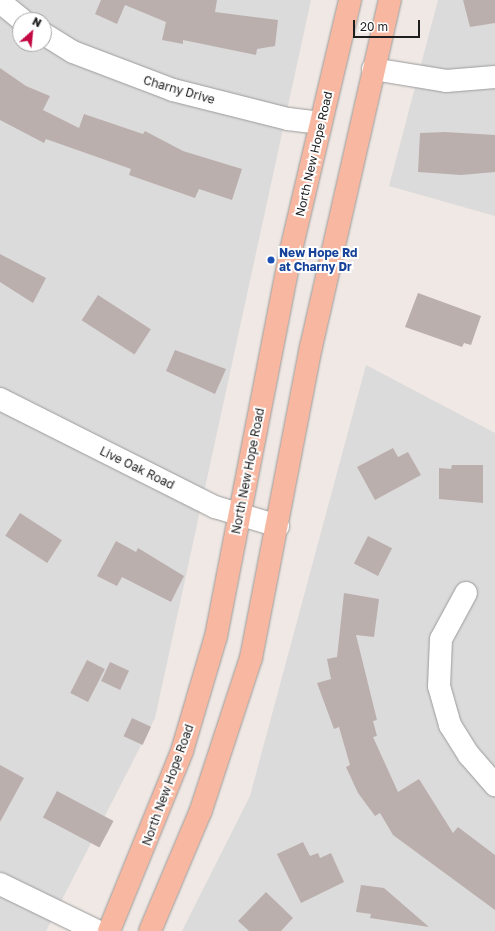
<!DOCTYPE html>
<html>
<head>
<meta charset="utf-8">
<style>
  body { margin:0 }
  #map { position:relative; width:495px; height:931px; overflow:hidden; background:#efe8e4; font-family:"Golos Text",sans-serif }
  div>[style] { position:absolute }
  .residential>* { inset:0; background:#dcdbdb }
  .building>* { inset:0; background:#bbafae; transform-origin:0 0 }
  .roads { filter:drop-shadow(0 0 1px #9b9b9b) drop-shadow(0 0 1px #9b9b9b) }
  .minor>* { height:22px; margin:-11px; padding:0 11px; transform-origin:11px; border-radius:11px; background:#fff }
  .major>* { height:22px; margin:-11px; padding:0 11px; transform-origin:11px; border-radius:11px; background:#f8b7a0 }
  .dots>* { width:11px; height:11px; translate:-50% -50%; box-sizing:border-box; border:2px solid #fff; border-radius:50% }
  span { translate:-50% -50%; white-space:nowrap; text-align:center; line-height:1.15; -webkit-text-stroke:4px #fff; paint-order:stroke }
  .street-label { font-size:12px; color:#1e1e1e }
  .transit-label { font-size:12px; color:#164399; font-weight:700 }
  .left { translate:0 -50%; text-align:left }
  .north { position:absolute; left:12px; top:12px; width:40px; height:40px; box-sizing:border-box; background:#fff; border:1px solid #a5a5a5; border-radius:50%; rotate:27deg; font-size:11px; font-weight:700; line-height:16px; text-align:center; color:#1e1e1e }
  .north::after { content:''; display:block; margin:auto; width:14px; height:18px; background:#c30943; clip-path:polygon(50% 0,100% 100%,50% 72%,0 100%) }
  .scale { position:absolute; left:353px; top:20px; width:67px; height:18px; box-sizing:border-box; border:2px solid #1e1e1e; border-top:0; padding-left:5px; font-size:12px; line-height:14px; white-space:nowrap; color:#1e1e1e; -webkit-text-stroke:3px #fff; paint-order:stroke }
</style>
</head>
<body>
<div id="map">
  <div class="residential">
    <i style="clip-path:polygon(evenodd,0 0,311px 0,155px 718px,46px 931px,0 931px,0 0,20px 20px,44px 20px,44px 44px,20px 44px,20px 20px)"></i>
    <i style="clip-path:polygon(438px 0,495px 0,495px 216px,389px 186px)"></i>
    <i style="clip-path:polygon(366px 365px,495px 433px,495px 931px,182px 931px,250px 796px)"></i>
  </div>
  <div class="building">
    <i style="clip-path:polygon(101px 0,217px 0,215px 12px,278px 20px,275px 46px,257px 49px,256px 55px,183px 40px,183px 44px,162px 40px,166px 22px,125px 5px,117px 24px,95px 14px)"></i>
    <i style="clip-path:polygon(463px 0,495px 0,495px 23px,470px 27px)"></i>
    <i style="clip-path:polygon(0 68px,26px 86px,50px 96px,43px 110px,79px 128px,84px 114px,143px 134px,145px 131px,183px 151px,242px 169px,232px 200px,199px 189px,195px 198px,129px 175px,131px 169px,46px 139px,44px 143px,0 120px)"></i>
    <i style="clip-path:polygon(445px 132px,495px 135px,495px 172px,461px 175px,418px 172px,420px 133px)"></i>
    <i style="clip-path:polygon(0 254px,46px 278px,33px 303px,0 282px)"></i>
    <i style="clip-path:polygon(418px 293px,481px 316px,471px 345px,464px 343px,462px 347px,405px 327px)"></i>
    <i style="left:98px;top:295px;width:63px;height:30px;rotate:33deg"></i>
    <i style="clip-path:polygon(175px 350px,226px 369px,215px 394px,166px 371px)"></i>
    <i style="clip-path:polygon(393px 448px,398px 457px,408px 452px,421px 475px,375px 500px,357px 467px)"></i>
    <i style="clip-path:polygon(452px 465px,483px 465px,483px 503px,439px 499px,439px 468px,451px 469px)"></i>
    <i style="left:20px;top:513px;width:50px;height:27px;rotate:33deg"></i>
    <i style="left:368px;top:536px;width:27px;height:31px;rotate:27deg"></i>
    <i style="clip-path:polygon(116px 541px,136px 552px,138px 548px,184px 576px,171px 602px,122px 577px,117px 586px,97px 576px)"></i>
    <i style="clip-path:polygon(344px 593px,379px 599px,374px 637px,356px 635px,377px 720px,373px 721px,377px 736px,373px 737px,398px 792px,419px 779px,453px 833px,458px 827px,495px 855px,495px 910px,393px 835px,380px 813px,375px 816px,358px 793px,346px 767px,350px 765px,339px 727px,334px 729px,317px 683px,331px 679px,327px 659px,337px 657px)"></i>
    <i style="left:87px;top:660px;width:20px;height:37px;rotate:27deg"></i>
    <i style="left:110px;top:662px;width:21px;height:21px;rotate:25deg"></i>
    <i style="left:132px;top:718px;width:21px;height:20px;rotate:25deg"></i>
    <i style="clip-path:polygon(0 765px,24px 778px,0 822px)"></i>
    <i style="left:57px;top:791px;width:64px;height:30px;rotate:28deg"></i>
    <i style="clip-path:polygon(303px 842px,310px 856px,318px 853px,320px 858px,331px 853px,344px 882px,301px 903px,277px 854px)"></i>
    <i style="clip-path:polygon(361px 885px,384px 888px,429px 927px,370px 918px,371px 914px,356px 912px)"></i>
    <i style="clip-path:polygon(266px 892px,293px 918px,281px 931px,249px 931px,238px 921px)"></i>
  </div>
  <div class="roads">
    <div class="minor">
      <i style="left:0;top:2px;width:28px;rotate:39deg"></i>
      <i style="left:44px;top:34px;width:34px;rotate:32deg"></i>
      <i style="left:73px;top:52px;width:107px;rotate:20.8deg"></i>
      <i style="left:173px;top:90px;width:119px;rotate:14.2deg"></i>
      <i style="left:288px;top:119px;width:33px;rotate:7deg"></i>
      <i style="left:373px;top:69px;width:74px;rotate:9.3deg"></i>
      <i style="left:446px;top:81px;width:49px;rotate:-4.7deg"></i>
      <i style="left:0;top:399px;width:241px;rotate:26.7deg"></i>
      <i style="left:215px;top:507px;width:66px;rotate:16.8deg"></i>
      <i style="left:466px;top:593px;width:52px;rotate:118.5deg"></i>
      <i style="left:441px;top:639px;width:47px;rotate:92.4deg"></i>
      <i style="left:439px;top:686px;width:41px;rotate:74.2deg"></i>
      <i style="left:450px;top:725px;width:36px;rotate:58deg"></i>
      <i style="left:469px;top:755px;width:40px;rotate:49deg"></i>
      <i style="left:0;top:884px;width:108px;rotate:25.9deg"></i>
    </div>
    <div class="major">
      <i style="left:109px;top:931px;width:194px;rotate:-67.9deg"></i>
      <i style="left:182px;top:751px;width:120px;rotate:-73.5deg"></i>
      <i style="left:216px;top:636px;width:393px;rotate:-79deg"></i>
      <i style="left:291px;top:250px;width:257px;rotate:-76.7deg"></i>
      <i style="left:150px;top:931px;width:131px;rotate:-67.1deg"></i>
      <i style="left:201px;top:810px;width:160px;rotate:-71.8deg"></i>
      <i style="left:251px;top:658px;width:317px;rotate:-79.1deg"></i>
      <i style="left:311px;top:347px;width:356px;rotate:-77.2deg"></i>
    </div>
  </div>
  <div class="dots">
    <i style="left:271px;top:260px;background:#1a4fb4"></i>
  </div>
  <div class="street-label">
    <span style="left:179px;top:90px;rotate:16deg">Charny Drive</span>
    <span style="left:314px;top:154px;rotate:-77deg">North New Hope Road</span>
    <span style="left:137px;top:468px;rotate:26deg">Live Oak Road</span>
    <span style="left:248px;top:471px;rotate:-79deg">North New Hope Road</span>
    <span style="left:168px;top:785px;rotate:-70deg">North New Hope Road</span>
  </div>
  <div class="transit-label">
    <span class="left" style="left:279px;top:260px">New Hope Rd<br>at Charny Dr</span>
  </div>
  <div class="north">N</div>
  <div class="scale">20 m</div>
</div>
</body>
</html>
